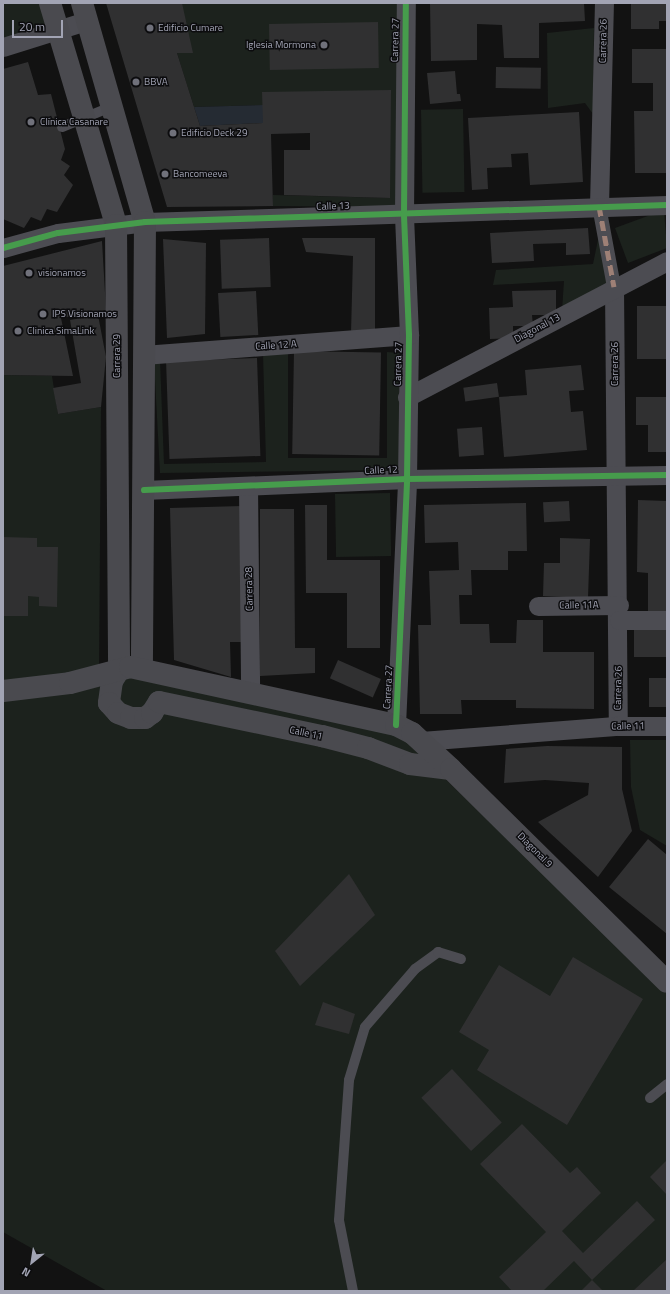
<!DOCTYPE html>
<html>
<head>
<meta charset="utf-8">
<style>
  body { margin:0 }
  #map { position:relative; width:670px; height:1294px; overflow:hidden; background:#121212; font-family:"Titillium Web",sans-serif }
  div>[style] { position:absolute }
  .green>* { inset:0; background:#1c221d; transform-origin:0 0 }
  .water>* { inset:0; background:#252b33 }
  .building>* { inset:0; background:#303031; transform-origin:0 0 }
  .service>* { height:10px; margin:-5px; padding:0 5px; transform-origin:5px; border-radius:5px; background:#4c4c52 }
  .pedestrian>* { height:14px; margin:-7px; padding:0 7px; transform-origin:7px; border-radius:7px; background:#4c4c52 }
  .minor>* { height:19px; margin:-9.5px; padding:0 9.5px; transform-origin:9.5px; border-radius:9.5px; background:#4c4c52 }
  .secondary>* { height:22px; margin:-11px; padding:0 11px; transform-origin:11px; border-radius:11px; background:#4a4a4f }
  .quiet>* { height:5px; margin-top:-2.5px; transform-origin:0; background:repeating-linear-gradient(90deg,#9e8076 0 10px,transparent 0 15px) }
  .cycleway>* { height:6px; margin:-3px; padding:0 3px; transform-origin:3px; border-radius:3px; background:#469c4c }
  .dots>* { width:11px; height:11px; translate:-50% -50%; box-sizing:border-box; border:2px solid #0c0c0e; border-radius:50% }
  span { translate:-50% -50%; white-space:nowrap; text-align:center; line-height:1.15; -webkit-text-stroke:3px #0c0c0e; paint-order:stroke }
  .poi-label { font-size:10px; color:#a2a4b4 }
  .left { translate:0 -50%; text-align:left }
  .right { translate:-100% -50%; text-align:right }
  .street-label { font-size:10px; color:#a2a4b4 }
  .frame { position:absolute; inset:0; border:4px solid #a2a4b4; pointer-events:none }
  .north { position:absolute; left:12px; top:1242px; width:40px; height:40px; -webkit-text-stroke:3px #0c0c0e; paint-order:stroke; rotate:210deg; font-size:11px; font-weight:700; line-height:16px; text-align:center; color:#a2a4b4 }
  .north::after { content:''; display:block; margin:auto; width:14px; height:18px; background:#a2a4b4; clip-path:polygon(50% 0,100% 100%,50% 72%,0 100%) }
  .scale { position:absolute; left:12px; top:20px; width:51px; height:18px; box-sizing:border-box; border:2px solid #a2a4b4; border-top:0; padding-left:5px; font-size:12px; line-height:14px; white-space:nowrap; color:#a2a4b4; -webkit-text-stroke:3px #0c0c0e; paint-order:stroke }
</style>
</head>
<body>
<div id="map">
  <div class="green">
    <i style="clip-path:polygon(3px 3px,46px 3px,53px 26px,3px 42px)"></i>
    <i style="clip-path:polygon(182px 3px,398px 3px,397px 207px,273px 206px,273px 195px,390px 198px,390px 156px,263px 105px,194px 107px,177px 53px)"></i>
    <i style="clip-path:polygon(594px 28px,593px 114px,585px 103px,548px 108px,547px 33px)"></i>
    <i style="left:463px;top:109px;width:83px;height:42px;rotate:89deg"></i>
    <i style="clip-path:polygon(664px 210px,667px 248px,628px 263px,615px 228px)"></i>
    <i style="clip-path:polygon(600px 230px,609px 287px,562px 311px,564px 281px,493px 285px,496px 270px,593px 264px)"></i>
    <i style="clip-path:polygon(288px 351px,288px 458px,387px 458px,387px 352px,399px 353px,399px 470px,160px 473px,154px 361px,160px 360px,164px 464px,266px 462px,263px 354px)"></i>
    <i style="clip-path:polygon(3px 375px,52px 376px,58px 414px,101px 407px,99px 673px,115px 672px,401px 736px,667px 994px,667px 1291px,107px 1291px,3px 1232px)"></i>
    <i style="left:390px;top:493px;width:63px;height:55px;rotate:89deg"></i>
    <i style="clip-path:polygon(630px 740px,667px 740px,667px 846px,640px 830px,631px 787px)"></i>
  </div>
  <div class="water">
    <i style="clip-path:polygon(263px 105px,263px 123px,200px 126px,194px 107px)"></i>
  </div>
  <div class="building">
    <i style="clip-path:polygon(106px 3px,182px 3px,193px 53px,177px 53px,200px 126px,263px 123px,262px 92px,391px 90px,390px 198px,284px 195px,284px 150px,310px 150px,310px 133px,271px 134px,273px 206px,167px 207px)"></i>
    <i style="clip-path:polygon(430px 3px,584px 3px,585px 21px,539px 23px,539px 58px,504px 58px,502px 25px,477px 24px,477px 60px,431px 61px)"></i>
    <i style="clip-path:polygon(631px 3px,667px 3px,667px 21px,659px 21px,659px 29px,631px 29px)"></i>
    <i style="left:378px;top:22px;width:46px;height:109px;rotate:89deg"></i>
    <i style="clip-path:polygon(632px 49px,667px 49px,667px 173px,635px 173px,634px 111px,653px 111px,653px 83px,632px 83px)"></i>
    <i style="clip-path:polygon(28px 62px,38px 95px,51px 94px,65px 149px,61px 160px,70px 166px,64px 175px,73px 185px,57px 212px,47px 209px,41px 221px,31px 217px,24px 228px,3px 219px,3px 69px)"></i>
    <i style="left:496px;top:67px;width:45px;height:21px;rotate:1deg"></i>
    <i style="clip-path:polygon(455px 71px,457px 94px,460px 94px,461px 101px,430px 104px,427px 73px)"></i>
    <i style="clip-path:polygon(579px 112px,583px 182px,530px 185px,528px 153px,511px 154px,512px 167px,487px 168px,488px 189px,472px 190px,468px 118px)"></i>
    <i style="clip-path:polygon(588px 228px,590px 254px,566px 255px,566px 243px,533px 244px,534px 261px,492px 263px,490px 233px)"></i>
    <i style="left:269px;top:238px;width:49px;height:49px;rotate:88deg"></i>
    <i style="clip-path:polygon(302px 238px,375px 238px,375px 332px,351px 333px,353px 256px,306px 252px)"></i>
    <i style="clip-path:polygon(163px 239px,206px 243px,205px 334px,167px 338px)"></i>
    <i style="clip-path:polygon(102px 241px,106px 310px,61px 318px,73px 376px,3px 375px,3px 266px)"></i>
    <i style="clip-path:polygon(556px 290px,556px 315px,532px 315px,533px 326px,513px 326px,513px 338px,490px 339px,489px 308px,513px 307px,512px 291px)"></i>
    <i style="left:256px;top:291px;width:44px;height:38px;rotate:87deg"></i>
    <i style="left:637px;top:306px;width:30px;height:53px"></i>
    <i style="clip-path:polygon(98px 315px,106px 357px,101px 407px,58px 414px,53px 388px,81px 383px,70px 320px)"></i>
    <i style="left:294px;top:351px;width:87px;height:103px;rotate:1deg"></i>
    <i style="left:257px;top:358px;width:98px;height:91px;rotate:88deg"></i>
    <i style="clip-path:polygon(581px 365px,584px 390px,569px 391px,571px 412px,583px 411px,587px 450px,504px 457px,499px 397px,527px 395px,525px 370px)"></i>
    <i style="left:497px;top:383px;width:14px;height:34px;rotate:82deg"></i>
    <i style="clip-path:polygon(636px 397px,667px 397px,667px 452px,648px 452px,648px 425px,636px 425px)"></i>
    <i style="left:482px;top:427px;width:28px;height:25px;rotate:86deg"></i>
    <i style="clip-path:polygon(638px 500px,667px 501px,667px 614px,648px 614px,648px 573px,637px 572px)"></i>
    <i style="left:569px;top:501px;width:20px;height:26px;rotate:87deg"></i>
    <i style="clip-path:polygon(526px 503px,527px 551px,508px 551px,508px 570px,471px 570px,472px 595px,459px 595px,460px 624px,489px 624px,490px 643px,516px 643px,517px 620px,543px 620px,543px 652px,594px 652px,594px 709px,516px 708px,516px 700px,461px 700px,462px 714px,420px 714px,418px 625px,431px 625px,429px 571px,459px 570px,458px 542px,425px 543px,424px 505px)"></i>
    <i style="clip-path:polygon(305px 505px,327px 505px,327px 560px,380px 560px,380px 648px,347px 648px,347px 593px,306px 593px)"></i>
    <i style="clip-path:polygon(242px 506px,246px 642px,230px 642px,231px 677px,174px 660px,170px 508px)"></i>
    <i style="clip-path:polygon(260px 509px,294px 509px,295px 648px,315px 648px,315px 673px,260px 676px)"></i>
    <i style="clip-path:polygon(3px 537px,37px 538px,37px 547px,58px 547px,57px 607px,39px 606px,39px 597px,28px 596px,28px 616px,3px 616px)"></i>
    <i style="clip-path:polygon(560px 538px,590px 539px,588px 598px,543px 596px,544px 563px,560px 563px)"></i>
    <i style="left:667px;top:624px;width:33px;height:33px;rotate:90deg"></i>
    <i style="left:338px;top:660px;width:47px;height:20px;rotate:24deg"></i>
    <i style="left:667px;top:678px;width:29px;height:18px;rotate:90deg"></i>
    <i style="clip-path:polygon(547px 746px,622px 747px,622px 789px,632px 831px,598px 877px,538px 822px,588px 795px,589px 783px,545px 780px,504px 783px,506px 749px)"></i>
    <i style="clip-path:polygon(648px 839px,667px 855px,667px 934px,609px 887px)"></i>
    <i style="clip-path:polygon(349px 874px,375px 915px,300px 986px,275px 951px)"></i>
    <i style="clip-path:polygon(573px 957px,643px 999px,567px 1125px,477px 1070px,489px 1050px,459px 1032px,499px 965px,550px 996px)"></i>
    <i style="clip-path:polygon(323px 1002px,355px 1014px,349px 1034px,315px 1025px)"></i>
    <i style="left:452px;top:1069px;width:73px;height:42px;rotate:47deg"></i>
    <i style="clip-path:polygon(522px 1124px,570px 1173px,577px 1167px,601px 1193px,562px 1231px,583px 1253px,637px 1201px,655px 1220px,592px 1280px,574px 1261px,543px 1291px,512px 1291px,499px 1277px,546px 1232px,480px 1164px)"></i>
    <i style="clip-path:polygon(667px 1160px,667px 1195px,650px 1177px)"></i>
    <i style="clip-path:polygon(667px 1259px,667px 1291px,633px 1291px)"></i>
    <i style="clip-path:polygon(592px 1280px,603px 1291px,581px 1291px)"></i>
  </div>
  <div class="service">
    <i style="left:62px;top:127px;width:53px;rotate:-22.2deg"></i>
    <i style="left:650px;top:1098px;width:22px;rotate:-39deg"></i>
    <i style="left:353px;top:1291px;width:72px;rotate:-101.2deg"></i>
    <i style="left:339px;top:1220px;width:140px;rotate:-85.9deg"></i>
    <i style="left:349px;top:1080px;width:55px;rotate:-73.2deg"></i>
    <i style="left:365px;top:1027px;width:77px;rotate:-49.2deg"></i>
    <i style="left:415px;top:969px;width:29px;rotate:-36deg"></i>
    <i style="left:438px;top:952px;width:24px;rotate:17deg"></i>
  </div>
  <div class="pedestrian">
    <i style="left:599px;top:206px;width:82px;rotate:79.5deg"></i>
  </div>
  <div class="minor">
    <i style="left:3px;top:47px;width:87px;rotate:-17.4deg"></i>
    <i style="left:599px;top:206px;width:203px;rotate:-88.6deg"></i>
    <i style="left:3px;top:248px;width:57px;rotate:-15.3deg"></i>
    <i style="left:58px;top:233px;width:88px;rotate:-7.2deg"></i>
    <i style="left:145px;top:222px;width:522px;rotate:-1.87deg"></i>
    <i style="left:614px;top:287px;width:439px;rotate:89.5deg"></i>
    <i style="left:143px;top:355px;width:267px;rotate:-4.3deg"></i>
    <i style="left:407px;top:397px;width:293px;rotate:-27.6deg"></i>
    <i style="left:248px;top:486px;width:205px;rotate:89.4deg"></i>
    <i style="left:144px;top:490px;width:263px;rotate:-2.4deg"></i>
    <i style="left:407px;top:479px;width:260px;rotate:-0.9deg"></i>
    <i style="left:538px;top:606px;width:81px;rotate:-0.7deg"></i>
    <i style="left:619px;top:620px;width:48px"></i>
    <i style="left:396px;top:725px;width:246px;rotate:-87.4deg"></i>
    <i style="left:407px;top:479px;width:144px;rotate:-89.2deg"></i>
    <i style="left:409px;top:335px;width:121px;rotate:-92.4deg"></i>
    <i style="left:404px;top:214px;width:211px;rotate:-89.5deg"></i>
    <i style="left:421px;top:741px;width:198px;rotate:-4.4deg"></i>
    <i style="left:618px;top:726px;width:49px"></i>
  </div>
  <div class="secondary">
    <i style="left:50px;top:3px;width:232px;rotate:73.4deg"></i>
    <i style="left:116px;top:225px;width:445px;rotate:89.6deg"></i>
    <i style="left:82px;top:3px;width:228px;rotate:74deg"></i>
    <i style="left:145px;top:222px;width:447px;rotate:90.4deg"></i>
    <i style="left:119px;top:670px;width:13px;rotate:122deg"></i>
    <i style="left:112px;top:681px;width:22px;rotate:98deg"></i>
    <i style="left:109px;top:703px;width:13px;rotate:48deg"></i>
    <i style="left:118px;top:713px;width:14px;rotate:21deg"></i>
    <i style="left:131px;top:718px;width:14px"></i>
    <i style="left:145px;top:718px;width:9px;rotate:-36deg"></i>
    <i style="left:152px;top:713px;width:13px;rotate:-58deg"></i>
    <i style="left:159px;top:702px;width:167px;rotate:11.8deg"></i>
    <i style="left:322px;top:736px;width:48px;rotate:14.6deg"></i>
    <i style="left:368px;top:748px;width:45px;rotate:20.9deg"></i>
    <i style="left:410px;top:764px;width:41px;rotate:7deg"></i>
    <i style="left:3px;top:691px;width:67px;rotate:-6.8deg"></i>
    <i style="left:70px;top:683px;width:62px;rotate:-14.9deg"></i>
    <i style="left:130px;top:667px;width:272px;rotate:12.3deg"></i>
    <i style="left:396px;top:725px;width:18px;rotate:27deg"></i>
    <i style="left:412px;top:733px;width:53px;rotate:42.7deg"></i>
    <i style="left:451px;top:769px;width:303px;rotate:44.6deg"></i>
  </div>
  <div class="quiet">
    <i style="left:599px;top:206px;width:82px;rotate:79.5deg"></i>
  </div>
  <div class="cycleway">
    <i style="left:3px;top:248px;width:57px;rotate:-15.3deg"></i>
    <i style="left:58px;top:233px;width:88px;rotate:-7.2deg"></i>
    <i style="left:145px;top:222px;width:522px;rotate:-1.87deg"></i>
    <i style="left:144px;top:490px;width:263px;rotate:-2.4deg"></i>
    <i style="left:407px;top:479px;width:260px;rotate:-0.9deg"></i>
    <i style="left:396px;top:725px;width:246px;rotate:-87.4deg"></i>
    <i style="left:407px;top:479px;width:144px;rotate:-89.2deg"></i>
    <i style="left:409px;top:335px;width:121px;rotate:-92.4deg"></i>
    <i style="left:404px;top:214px;width:211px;rotate:-89.5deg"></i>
  </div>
  <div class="dots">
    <i style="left:150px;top:28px;background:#70717b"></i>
    <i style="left:324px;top:45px;background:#70717b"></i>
    <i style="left:136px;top:82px;background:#70717b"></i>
    <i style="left:31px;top:122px;background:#70717b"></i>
    <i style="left:173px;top:133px;background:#70717b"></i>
    <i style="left:165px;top:174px;background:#70717b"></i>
    <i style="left:29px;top:273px;background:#70717b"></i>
    <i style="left:43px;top:314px;background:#70717b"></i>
    <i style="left:18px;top:331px;background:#70717b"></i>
  </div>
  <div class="poi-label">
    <span class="left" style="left:158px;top:28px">Edificio Cumare</span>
    <span class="right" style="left:316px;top:45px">Iglesia Mormona</span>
    <span class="left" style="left:144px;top:82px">BBVA</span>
    <span class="left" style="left:40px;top:122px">Clínica Casanare</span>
    <span class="left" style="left:181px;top:133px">Edificio Deck 29</span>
    <span class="left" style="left:173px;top:174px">Bancomeeva</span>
    <span class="left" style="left:38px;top:273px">visionamos</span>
    <span class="left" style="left:52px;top:314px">IPS Visionamos</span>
    <span class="left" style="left:27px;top:331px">Clinica SimaLink</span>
  </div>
  <div class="street-label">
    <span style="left:395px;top:40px;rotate:-89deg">Carrera 27</span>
    <span style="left:603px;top:41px;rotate:-89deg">Carrera 26</span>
    <span style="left:333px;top:206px;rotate:-2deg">Calle 13</span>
    <span style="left:537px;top:328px;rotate:-28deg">Diagonal 13</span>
    <span style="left:276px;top:345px;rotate:-4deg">Calle 12 A</span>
    <span style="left:117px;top:356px;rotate:-90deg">Carrera 29</span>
    <span style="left:398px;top:364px;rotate:-89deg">Carrera 27</span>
    <span style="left:615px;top:364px;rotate:-90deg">Carrera 26</span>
    <span style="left:381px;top:470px;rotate:-3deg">Calle 12</span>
    <span style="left:249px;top:589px;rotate:-91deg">Carrera 28</span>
    <span style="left:579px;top:605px;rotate:-1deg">Calle 11A</span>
    <span style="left:388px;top:687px;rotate:-87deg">Carrera 27</span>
    <span style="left:618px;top:688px;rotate:-89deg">Carrera 26</span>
    <span style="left:628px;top:726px;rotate:-1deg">Calle 11</span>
    <span style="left:306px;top:733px;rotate:12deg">Calle 11</span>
    <span style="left:535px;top:850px;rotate:45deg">Diagonal 9</span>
  </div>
  <div class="frame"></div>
  <div class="north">N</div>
  <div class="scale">20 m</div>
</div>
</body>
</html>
